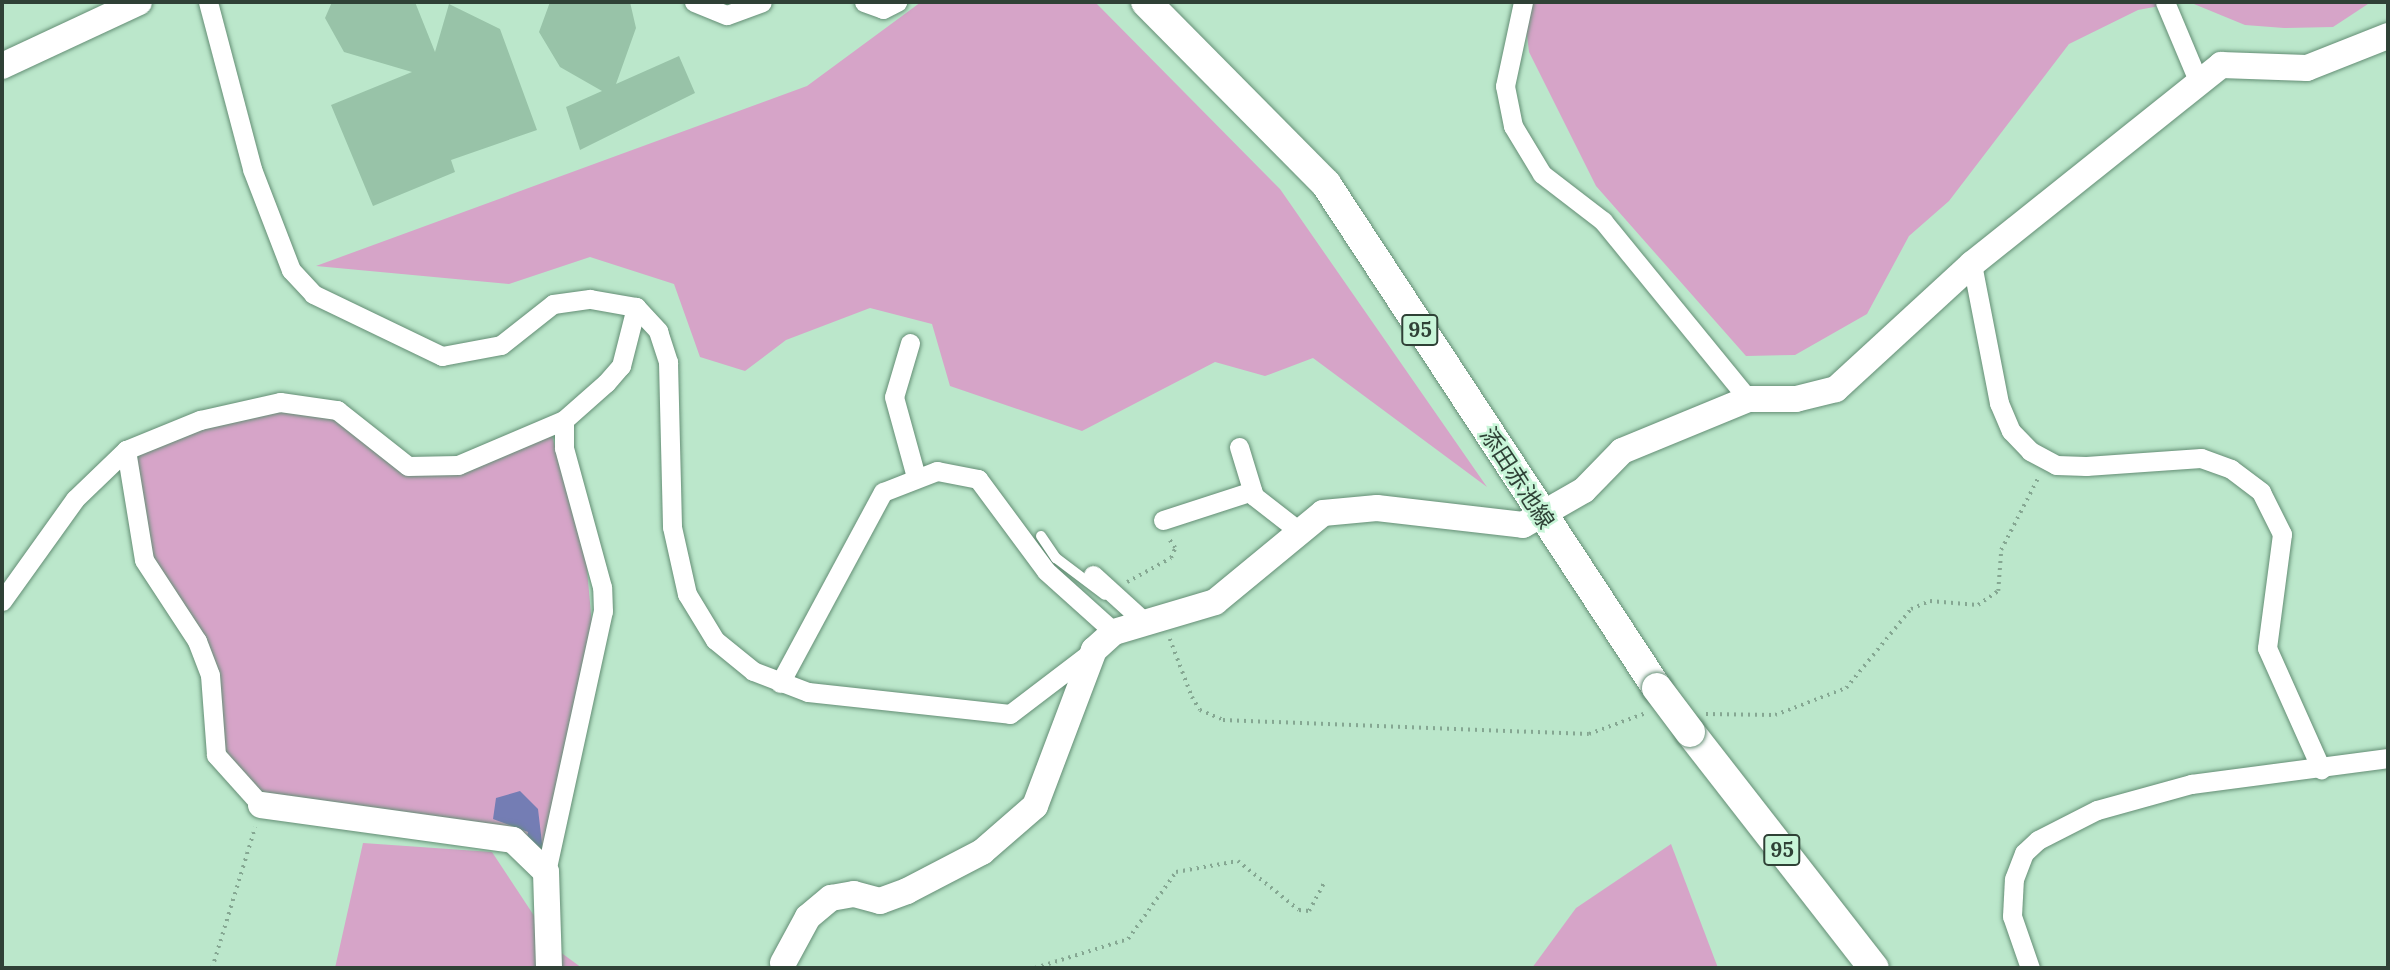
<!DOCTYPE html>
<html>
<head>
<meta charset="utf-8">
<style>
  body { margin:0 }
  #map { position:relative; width:2390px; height:970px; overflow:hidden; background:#bbe7cb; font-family:Lora,"Noto Sans JP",serif }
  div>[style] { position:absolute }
  .green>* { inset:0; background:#d6a4c8 }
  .water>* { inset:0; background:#747db4 }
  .building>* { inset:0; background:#98c3a8 }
  .path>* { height:3.5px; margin-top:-1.75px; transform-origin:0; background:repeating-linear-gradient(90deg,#85a792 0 2px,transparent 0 7px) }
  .roads { filter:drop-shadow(0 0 2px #648e75) drop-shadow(0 0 2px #648e75) }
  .lane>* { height:10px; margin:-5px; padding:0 5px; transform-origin:5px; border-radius:5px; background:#fff }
  .street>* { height:19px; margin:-9.5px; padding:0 9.5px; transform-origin:9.5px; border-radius:9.5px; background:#fff }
  .secondary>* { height:26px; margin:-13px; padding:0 13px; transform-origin:13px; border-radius:13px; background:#fff }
  .primary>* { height:30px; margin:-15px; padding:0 15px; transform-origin:15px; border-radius:15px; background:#fff }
  .bridges { filter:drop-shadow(0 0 2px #648e75) drop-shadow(0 0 2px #648e75) }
  .primary-bridge>* { height:30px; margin:-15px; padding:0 15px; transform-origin:15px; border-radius:15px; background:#fff }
  span { translate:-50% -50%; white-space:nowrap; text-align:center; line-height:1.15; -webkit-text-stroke:5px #c8f5d8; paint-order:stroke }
  .shield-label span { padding:2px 5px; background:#c8f5d8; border:2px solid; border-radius:5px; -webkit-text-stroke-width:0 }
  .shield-label { font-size:21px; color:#2f4136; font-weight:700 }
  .street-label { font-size:23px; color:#2f4136 }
  .frame { position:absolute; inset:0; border:4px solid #2f4136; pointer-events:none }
</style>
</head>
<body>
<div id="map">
  <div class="green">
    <i style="clip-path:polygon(921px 2px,1095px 2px,1280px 189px,1487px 487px,1313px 358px,1265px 376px,1215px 362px,1082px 431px,950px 386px,932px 324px,870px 308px,786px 340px,745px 371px,700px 357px,674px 284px,590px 257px,509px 284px,316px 266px,807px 86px)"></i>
    <i style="clip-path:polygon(1523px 2px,2181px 2px,2138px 10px,2069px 44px,1949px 201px,1909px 236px,1867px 314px,1795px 355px,1746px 356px,1596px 186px,1529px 52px)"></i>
    <i style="clip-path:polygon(2189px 2px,2371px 2px,2333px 27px,2284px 28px,2245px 25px)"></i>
    <i style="clip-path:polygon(337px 410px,408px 466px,458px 465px,552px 436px,586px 558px,593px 636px,547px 856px,261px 805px,216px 755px,210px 675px,144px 560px,126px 450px,240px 412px)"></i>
    <i style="clip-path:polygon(363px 843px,492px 852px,556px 949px,582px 968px,335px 968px)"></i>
    <i style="clip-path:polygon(1671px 844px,1718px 968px,1532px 968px,1576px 908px)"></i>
  </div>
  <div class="water">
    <i style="clip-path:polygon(520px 791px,538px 809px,543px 852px,526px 842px,528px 832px,493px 819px,496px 798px)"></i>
  </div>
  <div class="building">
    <i style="clip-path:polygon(332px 2px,415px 2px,435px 52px,449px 4px,500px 29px,537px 130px,451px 160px,455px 172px,373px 206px,331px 105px,412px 72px,344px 52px,325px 18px)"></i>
    <i style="clip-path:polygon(550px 2px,630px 2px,636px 28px,616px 84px,679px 56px,695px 93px,580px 150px,566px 107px,602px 91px,560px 67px,539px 32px)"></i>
  </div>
  <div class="path">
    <i style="left:1127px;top:582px;width:50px;rotate:-28.6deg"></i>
    <i style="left:1171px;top:558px;width:11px;rotate:-68deg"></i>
    <i style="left:1175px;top:548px;width:12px;rotate:-125deg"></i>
    <i style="left:1170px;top:639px;width:62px;rotate:69.2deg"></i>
    <i style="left:1192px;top:697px;width:15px;rotate:58deg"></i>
    <i style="left:1200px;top:710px;width:25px;rotate:23deg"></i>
    <i style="left:1223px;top:720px;width:366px;rotate:2.2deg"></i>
    <i style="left:1589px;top:734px;width:61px;rotate:-20.2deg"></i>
    <i style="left:1706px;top:714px;width:69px;rotate:0.8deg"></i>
    <i style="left:1775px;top:715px;width:76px;rotate:-20.8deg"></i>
    <i style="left:1846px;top:688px;width:102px;rotate:-50.6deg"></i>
    <i style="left:1911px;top:609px;width:21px;rotate:-23deg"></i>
    <i style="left:1930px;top:601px;width:48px;rotate:4.8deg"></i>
    <i style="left:1978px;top:605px;width:24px;rotate:-35deg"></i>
    <i style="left:1998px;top:591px;width:41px;rotate:-85.8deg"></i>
    <i style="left:2001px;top:550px;width:81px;rotate:-62.8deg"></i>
    <i style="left:212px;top:968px;width:147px;rotate:-73deg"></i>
    <i style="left:1035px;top:968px;width:97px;rotate:-17.3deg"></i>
    <i style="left:1128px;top:939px;width:82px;rotate:-54.4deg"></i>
    <i style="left:1176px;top:872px;width:63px;rotate:-10.1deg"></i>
    <i style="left:1238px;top:861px;width:78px;rotate:38.8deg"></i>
    <i style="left:1299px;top:910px;width:10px;rotate:6deg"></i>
    <i style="left:1309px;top:911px;width:32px;rotate:-62deg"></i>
  </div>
  <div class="roads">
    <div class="lane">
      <i style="left:1041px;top:536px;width:27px;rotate:56deg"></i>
      <i style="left:1056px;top:558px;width:61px;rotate:37.1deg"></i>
    </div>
    <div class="street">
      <i style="left:208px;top:2px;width:173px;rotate:75.2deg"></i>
      <i style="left:252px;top:169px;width:108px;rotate:68.9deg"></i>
      <i style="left:291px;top:270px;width:33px;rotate:47deg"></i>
      <i style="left:313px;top:294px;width:143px;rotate:25.7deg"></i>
      <i style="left:442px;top:356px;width:60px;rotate:-10.6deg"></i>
      <i style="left:501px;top:345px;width:66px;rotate:-38.3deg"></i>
      <i style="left:553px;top:304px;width:37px;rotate:-8deg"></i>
      <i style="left:590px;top:299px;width:47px;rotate:9.9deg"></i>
      <i style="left:636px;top:307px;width:33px;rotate:47deg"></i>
      <i style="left:658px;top:331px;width:33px;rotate:72deg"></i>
      <i style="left:668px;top:362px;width:165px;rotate:88.6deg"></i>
      <i style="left:672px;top:527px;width:69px;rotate:77.4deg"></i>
      <i style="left:687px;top:594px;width:54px;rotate:58.7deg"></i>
      <i style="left:715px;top:640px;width:49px;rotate:39.2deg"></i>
      <i style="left:753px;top:671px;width:59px;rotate:20.9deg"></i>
      <i style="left:808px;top:692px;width:203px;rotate:6.2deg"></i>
      <i style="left:1010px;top:714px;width:106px;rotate:-37.3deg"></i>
      <i style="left:694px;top:2px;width:35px;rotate:22deg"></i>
      <i style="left:727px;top:15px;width:37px;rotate:-20deg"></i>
      <i style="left:864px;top:2px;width:20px;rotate:20deg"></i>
      <i style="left:883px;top:9px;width:16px;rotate:-27deg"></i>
      <i style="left:1523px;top:2px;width:86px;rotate:102.1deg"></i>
      <i style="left:1505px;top:86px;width:41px;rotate:78.7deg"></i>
      <i style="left:1513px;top:126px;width:56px;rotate:58.9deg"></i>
      <i style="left:1542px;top:174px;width:77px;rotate:37.6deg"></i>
      <i style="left:1603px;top:221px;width:230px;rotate:50.8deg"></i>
      <i style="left:2165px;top:2px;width:88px;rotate:67.2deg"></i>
      <i style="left:1972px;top:264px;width:142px;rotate:79deg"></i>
      <i style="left:1999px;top:403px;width:30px;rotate:67deg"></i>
      <i style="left:2011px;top:431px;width:28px;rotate:46deg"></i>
      <i style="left:2030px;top:451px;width:30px;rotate:28deg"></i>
      <i style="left:2056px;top:465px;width:30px;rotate:2deg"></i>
      <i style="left:2086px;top:466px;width:115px;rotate:-4deg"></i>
      <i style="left:2201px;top:458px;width:32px;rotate:20deg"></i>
      <i style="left:2231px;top:469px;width:38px;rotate:37deg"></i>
      <i style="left:2261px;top:492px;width:47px;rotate:63.4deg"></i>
      <i style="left:2282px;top:534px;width:115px;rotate:97.5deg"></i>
      <i style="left:2267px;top:648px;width:133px;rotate:65.9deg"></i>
      <i style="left:910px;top:343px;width:56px;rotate:106.5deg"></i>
      <i style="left:894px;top:397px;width:83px;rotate:74.6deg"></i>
      <i style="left:1239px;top:447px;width:51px;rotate:73deg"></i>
      <i style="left:1254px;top:496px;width:57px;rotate:37.9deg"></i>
      <i style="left:126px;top:450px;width:111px;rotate:80.7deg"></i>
      <i style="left:144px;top:560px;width:97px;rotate:56.8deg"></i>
      <i style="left:197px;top:641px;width:36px;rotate:69deg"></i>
      <i style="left:210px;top:675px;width:80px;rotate:85.7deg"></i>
      <i style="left:216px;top:755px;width:67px;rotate:48deg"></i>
      <i style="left:1163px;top:520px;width:94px;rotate:-18deg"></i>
      <i style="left:1093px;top:575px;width:73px;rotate:42.2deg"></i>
      <i style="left:2px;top:601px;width:125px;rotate:-54.4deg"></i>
      <i style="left:75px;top:499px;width:71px;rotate:-43.9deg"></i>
      <i style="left:126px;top:450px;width:80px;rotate:-22.1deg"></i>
      <i style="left:200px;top:420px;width:82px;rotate:-12.7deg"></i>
      <i style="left:280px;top:402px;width:58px;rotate:8deg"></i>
      <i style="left:337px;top:410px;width:90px;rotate:38.3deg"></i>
      <i style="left:408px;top:466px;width:50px;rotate:-1.1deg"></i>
      <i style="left:458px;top:465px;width:115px;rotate:-23deg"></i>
      <i style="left:564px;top:420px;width:56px;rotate:-41.4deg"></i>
      <i style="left:606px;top:383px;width:23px;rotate:-49deg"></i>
      <i style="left:621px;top:366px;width:61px;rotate:-75.7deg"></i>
      <i style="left:780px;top:683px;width:217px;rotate:-61.7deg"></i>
      <i style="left:883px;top:492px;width:58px;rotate:-21.3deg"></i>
      <i style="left:937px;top:471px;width:42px;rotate:11deg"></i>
      <i style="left:978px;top:479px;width:114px;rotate:53.5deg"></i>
      <i style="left:1046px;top:571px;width:91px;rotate:41.9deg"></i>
      <i style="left:546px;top:872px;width:267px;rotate:-77.7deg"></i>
      <i style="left:603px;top:611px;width:24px;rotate:-92deg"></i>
      <i style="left:602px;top:587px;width:144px;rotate:-105.3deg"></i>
      <i style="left:564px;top:448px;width:28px;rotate:-90deg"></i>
      <i style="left:2030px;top:968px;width:55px;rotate:-109.1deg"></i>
      <i style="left:2012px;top:916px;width:37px;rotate:-87deg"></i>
      <i style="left:2014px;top:879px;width:28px;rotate:-69deg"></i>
      <i style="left:2024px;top:853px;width:19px;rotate:-43deg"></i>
      <i style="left:2038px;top:840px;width:66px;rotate:-27deg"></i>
      <i style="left:2097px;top:810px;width:98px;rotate:-15.5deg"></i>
      <i style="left:2191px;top:784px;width:199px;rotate:-7.5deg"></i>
    </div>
    <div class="secondary">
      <i style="left:2px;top:66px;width:151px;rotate:-25deg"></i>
      <i style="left:261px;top:805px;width:254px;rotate:7.9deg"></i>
      <i style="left:513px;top:840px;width:46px;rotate:44.1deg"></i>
      <i style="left:546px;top:872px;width:96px;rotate:88.2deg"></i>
      <i style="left:783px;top:963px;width:52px;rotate:-61.5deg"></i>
      <i style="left:808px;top:917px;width:30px;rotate:-40deg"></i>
      <i style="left:831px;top:898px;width:23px;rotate:-10deg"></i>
      <i style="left:854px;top:894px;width:27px;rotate:15deg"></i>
      <i style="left:880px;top:901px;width:29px;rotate:-20deg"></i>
      <i style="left:907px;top:891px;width:85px;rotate:-27.5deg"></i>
      <i style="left:982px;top:852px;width:70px;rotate:-41deg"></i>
      <i style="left:1035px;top:806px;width:167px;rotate:-69.3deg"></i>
      <i style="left:1094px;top:650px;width:27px;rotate:-42deg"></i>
      <i style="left:1114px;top:632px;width:105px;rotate:-16.5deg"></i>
      <i style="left:1215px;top:602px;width:140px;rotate:-39.5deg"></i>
      <i style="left:1323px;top:513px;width:54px;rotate:-5.3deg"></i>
      <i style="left:1377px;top:508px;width:147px;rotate:6.6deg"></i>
      <i style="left:1523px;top:525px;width:70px;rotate:-29.8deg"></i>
      <i style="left:1584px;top:490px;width:54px;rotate:-45.7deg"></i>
      <i style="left:1622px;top:451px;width:136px;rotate:-22.4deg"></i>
      <i style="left:1748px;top:399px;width:48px"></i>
      <i style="left:1796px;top:399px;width:41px;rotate:-14deg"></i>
      <i style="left:1836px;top:389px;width:185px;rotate:-42.6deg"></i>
      <i style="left:1972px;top:264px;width:319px;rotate:-38.6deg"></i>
      <i style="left:2221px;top:65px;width:86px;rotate:2deg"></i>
      <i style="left:2307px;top:68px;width:87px;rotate:-21.6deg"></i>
    </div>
    <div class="primary">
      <i style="left:1146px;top:2px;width:256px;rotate:45.3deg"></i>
      <i style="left:1326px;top:184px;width:603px;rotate:56.71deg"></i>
      <i style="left:1690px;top:732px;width:299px;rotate:52.1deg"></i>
    </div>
  </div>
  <div class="bridges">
    <div class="primary-bridge">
      <i style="left:1657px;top:688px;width:55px;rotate:53.1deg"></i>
    </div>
  </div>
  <div class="shield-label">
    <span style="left:1420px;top:330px">95</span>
    <span style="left:1782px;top:850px">95</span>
  </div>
  <div class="street-label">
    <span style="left:1517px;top:478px;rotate:57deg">添田赤池線</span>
  </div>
  <div class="frame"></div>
</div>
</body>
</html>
